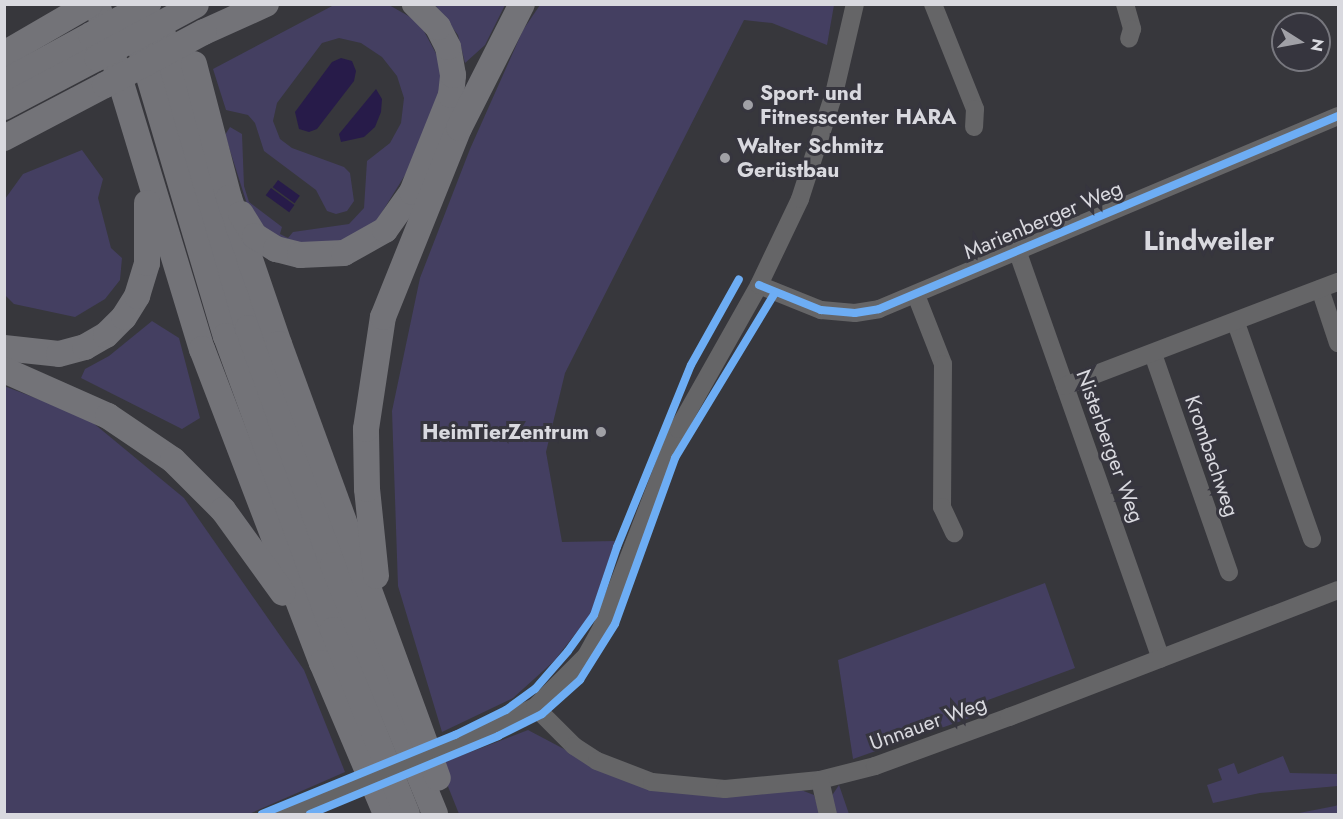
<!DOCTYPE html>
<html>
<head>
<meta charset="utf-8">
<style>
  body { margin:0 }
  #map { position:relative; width:1343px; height:819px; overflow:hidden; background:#37373c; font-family:Jost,sans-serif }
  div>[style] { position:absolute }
  .green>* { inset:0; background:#443f61 }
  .water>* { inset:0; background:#271b49; transform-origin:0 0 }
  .minor>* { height:18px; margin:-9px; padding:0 9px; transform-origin:9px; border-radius:9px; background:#656567 }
  .highway>* { height:26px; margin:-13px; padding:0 13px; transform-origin:13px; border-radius:13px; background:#737378 }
  .minor-bridge>* { height:18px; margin:-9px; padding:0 9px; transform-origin:9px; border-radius:9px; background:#656567 }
  .highway-bridge>* { height:26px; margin:-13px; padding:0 13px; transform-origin:13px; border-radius:13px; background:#737378 }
  .cycleway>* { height:8px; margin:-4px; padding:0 4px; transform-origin:4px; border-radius:4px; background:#6dadf4 }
  .dots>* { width:16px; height:16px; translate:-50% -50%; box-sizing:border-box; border:3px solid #36353e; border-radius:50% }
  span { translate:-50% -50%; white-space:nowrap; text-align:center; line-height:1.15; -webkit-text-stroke:6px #36353e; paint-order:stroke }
  .poi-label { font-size:21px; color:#d9d9df; font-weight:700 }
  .left { translate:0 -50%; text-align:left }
  .right { translate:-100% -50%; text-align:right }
  .street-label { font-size:21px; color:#d9d9df }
  .district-label { font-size:27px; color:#d9d9df; font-weight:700 }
  .frame { position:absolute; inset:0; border:6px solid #d9d9df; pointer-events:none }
  .north { position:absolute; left:1271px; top:12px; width:60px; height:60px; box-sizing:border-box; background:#36353e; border:2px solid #77777e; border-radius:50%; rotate:101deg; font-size:16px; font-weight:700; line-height:24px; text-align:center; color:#d9d9df }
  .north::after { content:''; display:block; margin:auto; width:21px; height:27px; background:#a0a0a6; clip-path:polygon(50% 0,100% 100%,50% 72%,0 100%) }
</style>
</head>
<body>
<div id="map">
  <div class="green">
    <i style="clip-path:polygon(334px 5px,389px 5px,419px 22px,439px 59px,441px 83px,435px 110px,410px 167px,374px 225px,338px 245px,293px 245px,258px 224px,247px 204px,225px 135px,230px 127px,242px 134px,244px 186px,249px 202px,282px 227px,280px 234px,288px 238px,293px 232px,349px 224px,364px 208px,367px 161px,390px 143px,401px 123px,404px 98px,397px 76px,382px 57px,361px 43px,339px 38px,322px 43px,277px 103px,273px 121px,280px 139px,292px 148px,344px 167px,350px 173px,354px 201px,347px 211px,336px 214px,327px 211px,316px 190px,264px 151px,255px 123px,248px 115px,226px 110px,213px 69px)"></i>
    <i style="clip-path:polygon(435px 5px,505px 5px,485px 45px,465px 63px,458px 35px)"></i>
    <i style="clip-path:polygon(540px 5px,834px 5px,827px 45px,772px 23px,744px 20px,565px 373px,546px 452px,562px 542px,615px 541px,590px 615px,554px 661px,513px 698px,442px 732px,398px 586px,392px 411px,420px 278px,470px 149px,523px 30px)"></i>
    <i style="clip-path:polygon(82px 150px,103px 179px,98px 198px,111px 248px,122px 258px,120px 280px,105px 299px,75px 317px,14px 304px,5px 295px,5px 199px,23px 174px)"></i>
    <i style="clip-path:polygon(152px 321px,179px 338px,200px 418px,182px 429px,81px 378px,85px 369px,109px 356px)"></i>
    <i style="clip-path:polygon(4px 386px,86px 417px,184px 498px,304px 670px,345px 772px,249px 814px,5px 814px)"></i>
    <i style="clip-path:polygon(1045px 583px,1075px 668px,988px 700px,981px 714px,853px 759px,838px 660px)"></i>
    <i style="clip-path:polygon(528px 730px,617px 777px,801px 790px,814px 795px,820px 814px,459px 814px,439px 764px)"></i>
    <i style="clip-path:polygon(1283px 756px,1290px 773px,1338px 774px,1338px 786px,1260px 793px,1213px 803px,1207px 785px,1222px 780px,1218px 769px,1234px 763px,1238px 774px)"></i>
    <i style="clip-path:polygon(839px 785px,849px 814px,835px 814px,831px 797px)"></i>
    <i style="clip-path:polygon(1338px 805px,1338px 814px,1294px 814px,1335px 806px)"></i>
  </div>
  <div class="water">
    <i style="clip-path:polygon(341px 58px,352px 61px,356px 71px,354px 81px,317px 129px,309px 132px,299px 129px,295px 112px,332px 62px)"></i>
    <i style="clip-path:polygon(376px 89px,382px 99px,381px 112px,375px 127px,364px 137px,341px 142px,339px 134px)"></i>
    <i style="left:278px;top:180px;width:27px;height:9px;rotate:36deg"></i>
    <i style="left:271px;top:188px;width:29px;height:9px;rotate:36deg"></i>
  </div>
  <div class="minor">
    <i style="left:933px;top:4px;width:113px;rotate:68.2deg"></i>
    <i style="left:975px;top:109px;width:18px;rotate:93deg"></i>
    <i style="left:1125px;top:4px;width:26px;rotate:74deg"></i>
    <i style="left:1132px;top:29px;width:10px;rotate:107deg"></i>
    <i style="left:1017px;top:250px;width:433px;rotate:70.6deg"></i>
    <i style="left:759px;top:285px;width:67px;rotate:22deg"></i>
    <i style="left:821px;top:310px;width:34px;rotate:5deg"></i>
    <i style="left:855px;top:313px;width:24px;rotate:-9deg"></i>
    <i style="left:879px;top:309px;width:498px;rotate:-22.8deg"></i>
    <i style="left:1320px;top:289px;width:57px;rotate:71.6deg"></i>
    <i style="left:916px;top:295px;width:74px;rotate:68.6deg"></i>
    <i style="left:943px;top:364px;width:143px;rotate:90.4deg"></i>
    <i style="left:942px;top:507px;width:29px;rotate:65deg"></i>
    <i style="left:1236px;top:323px;width:229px;rotate:70.6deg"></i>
    <i style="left:1153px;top:354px;width:231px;rotate:70.8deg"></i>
    <i style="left:1065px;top:386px;width:292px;rotate:-20.9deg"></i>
    <i style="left:535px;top:707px;width:55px;rotate:45deg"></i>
    <i style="left:574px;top:746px;width:27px;rotate:33deg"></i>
    <i style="left:597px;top:761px;width:59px;rotate:20.9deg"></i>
    <i style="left:652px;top:782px;width:73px;rotate:5.5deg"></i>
    <i style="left:725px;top:789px;width:95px;rotate:-5.4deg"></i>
    <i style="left:820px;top:780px;width:57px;rotate:-14.3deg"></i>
    <i style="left:875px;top:766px;width:143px;rotate:-20.1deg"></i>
    <i style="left:1009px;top:717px;width:353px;rotate:-21.1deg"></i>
    <i style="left:458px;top:743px;width:85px;rotate:-25.1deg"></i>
    <i style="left:535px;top:707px;width:72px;rotate:-45deg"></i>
    <i style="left:586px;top:656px;width:33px;rotate:-61deg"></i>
    <i style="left:602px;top:627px;width:212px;rotate:-69deg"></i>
    <i style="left:678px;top:429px;width:165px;rotate:-60.6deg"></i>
    <i style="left:759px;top:285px;width:95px;rotate:-64.5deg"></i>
    <i style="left:800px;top:199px;width:110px;rotate:-72.1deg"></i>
    <i style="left:834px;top:94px;width:92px;rotate:-76.9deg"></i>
    <i style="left:820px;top:780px;width:35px;rotate:77deg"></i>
    <i style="left:284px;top:814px;width:47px;rotate:-21.1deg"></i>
  </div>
  <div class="highway">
    <i style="left:97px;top:4px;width:361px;rotate:73.1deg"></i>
    <i style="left:202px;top:349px;width:336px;rotate:69.1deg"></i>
    <i style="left:322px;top:663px;width:164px;rotate:67deg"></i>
    <i style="left:131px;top:16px;width:334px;rotate:73.5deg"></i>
    <i style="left:226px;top:336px;width:313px;rotate:70deg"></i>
    <i style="left:333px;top:630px;width:198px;rotate:68.1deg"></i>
    <i style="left:162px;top:31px;width:309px;rotate:73.9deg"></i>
    <i style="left:248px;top:328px;width:252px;rotate:70.3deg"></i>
    <i style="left:333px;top:565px;width:269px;rotate:67.7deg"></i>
    <i style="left:204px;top:32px;width:68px;rotate:-24.3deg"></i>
    <i style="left:4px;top:54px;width:99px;rotate:-30.2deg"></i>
    <i style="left:194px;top:64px;width:138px;rotate:75.4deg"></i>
    <i style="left:229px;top:198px;width:154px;rotate:71.1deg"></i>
    <i style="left:279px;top:344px;width:462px;rotate:69.9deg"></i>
    <i style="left:4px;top:82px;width:99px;rotate:-28.4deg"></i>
    <i style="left:4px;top:107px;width:105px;rotate:-27.8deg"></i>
    <i style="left:4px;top:138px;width:114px;rotate:-27.7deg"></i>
    <i style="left:241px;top:214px;width:26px;rotate:58deg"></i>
    <i style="left:255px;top:236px;width:25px;rotate:32deg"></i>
    <i style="left:276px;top:249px;width:25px;rotate:14deg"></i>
    <i style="left:300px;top:255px;width:44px;rotate:-2.6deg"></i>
    <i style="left:344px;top:253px;width:47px;rotate:-29.3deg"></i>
    <i style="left:385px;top:230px;width:47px;rotate:-54.6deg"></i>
    <i style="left:412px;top:192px;width:105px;rotate:-68.1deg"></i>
    <i style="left:451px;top:95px;width:20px;rotate:-84deg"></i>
    <i style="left:453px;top:75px;width:28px;rotate:-100deg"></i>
    <i style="left:448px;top:47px;width:22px;rotate:-117deg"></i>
    <i style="left:438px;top:27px;width:33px;rotate:-135deg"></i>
    <i style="left:4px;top:348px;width:55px;rotate:6.2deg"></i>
    <i style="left:59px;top:354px;width:27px;rotate:-15deg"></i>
    <i style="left:85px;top:347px;width:24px;rotate:-30deg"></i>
    <i style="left:106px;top:335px;width:25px;rotate:-45deg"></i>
    <i style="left:124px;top:317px;width:25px;rotate:-58deg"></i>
    <i style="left:137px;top:296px;width:34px;rotate:-73deg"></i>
    <i style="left:147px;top:263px;width:60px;rotate:-90deg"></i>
    <i style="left:4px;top:370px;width:114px;rotate:23.9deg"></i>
    <i style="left:108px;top:416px;width:78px;rotate:34.1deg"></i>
    <i style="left:173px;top:460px;width:71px;rotate:45deg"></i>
    <i style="left:223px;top:510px;width:102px;rotate:54.1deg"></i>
    <i style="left:376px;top:576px;width:87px;rotate:-95.9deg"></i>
    <i style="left:367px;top:489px;width:60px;rotate:-91deg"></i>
    <i style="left:366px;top:429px;width:113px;rotate:-81.4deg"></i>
    <i style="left:383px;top:317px;width:204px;rotate:-68.1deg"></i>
    <i style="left:459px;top:128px;width:139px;rotate:-63.1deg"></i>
  </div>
  <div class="minor-bridge">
    <i style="left:328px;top:797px;width:141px;rotate:-22.6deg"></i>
  </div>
  <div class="highway-bridge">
    <i style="left:91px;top:35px;width:65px;rotate:-28.5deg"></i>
    <i style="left:97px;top:58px;width:112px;rotate:-28.2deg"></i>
    <i style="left:105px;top:85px;width:112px;rotate:-28.2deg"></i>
  </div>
  <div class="cycleway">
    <i style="left:759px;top:285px;width:67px;rotate:22deg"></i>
    <i style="left:821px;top:310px;width:34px;rotate:5deg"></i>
    <i style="left:855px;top:313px;width:24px;rotate:-9deg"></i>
    <i style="left:879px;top:309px;width:498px;rotate:-22.8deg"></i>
    <i style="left:262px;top:814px;width:209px;rotate:-22.3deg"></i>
    <i style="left:455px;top:735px;width:57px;rotate:-26.1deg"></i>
    <i style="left:506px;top:710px;width:36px;rotate:-36deg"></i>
    <i style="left:535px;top:689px;width:50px;rotate:-49deg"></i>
    <i style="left:568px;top:651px;width:44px;rotate:-54.2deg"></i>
    <i style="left:594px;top:615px;width:72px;rotate:-71.3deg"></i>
    <i style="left:617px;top:547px;width:196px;rotate:-67.9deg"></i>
    <i style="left:691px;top:365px;width:98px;rotate:-60.8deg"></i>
    <i style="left:310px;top:814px;width:204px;rotate:-22.5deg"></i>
    <i style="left:498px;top:736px;width:49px;rotate:-26.6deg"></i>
    <i style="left:542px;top:714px;width:51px;rotate:-41.8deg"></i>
    <i style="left:580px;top:680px;width:66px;rotate:-58deg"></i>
    <i style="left:615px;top:624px;width:177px;rotate:-70.1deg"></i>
    <i style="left:675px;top:458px;width:193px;rotate:-58.8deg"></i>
  </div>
  <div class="dots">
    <i style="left:748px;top:105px;background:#a0a0a6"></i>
    <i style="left:725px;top:158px;background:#a0a0a6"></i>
    <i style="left:601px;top:432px;background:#a0a0a6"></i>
  </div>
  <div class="poi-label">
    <span class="left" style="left:760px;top:105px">Sport- und<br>Fitnesscenter HARA</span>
    <span class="left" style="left:737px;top:158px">Walter Schmitz<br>Gerüstbau</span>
    <span class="right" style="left:589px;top:432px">HeimTierZentrum</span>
  </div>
  <div class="street-label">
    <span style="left:1043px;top:220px;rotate:-23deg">Marienberger Weg</span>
    <span style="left:1110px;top:446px;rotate:70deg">Nisterberger Weg</span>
    <span style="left:1212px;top:456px;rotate:71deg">Krombachweg</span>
    <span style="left:928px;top:723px;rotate:-20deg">Unnauer Weg</span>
  </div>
  <div class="district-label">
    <span style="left:1209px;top:241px">Lindweiler</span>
  </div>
  <div class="frame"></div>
  <div class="north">N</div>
</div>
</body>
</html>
